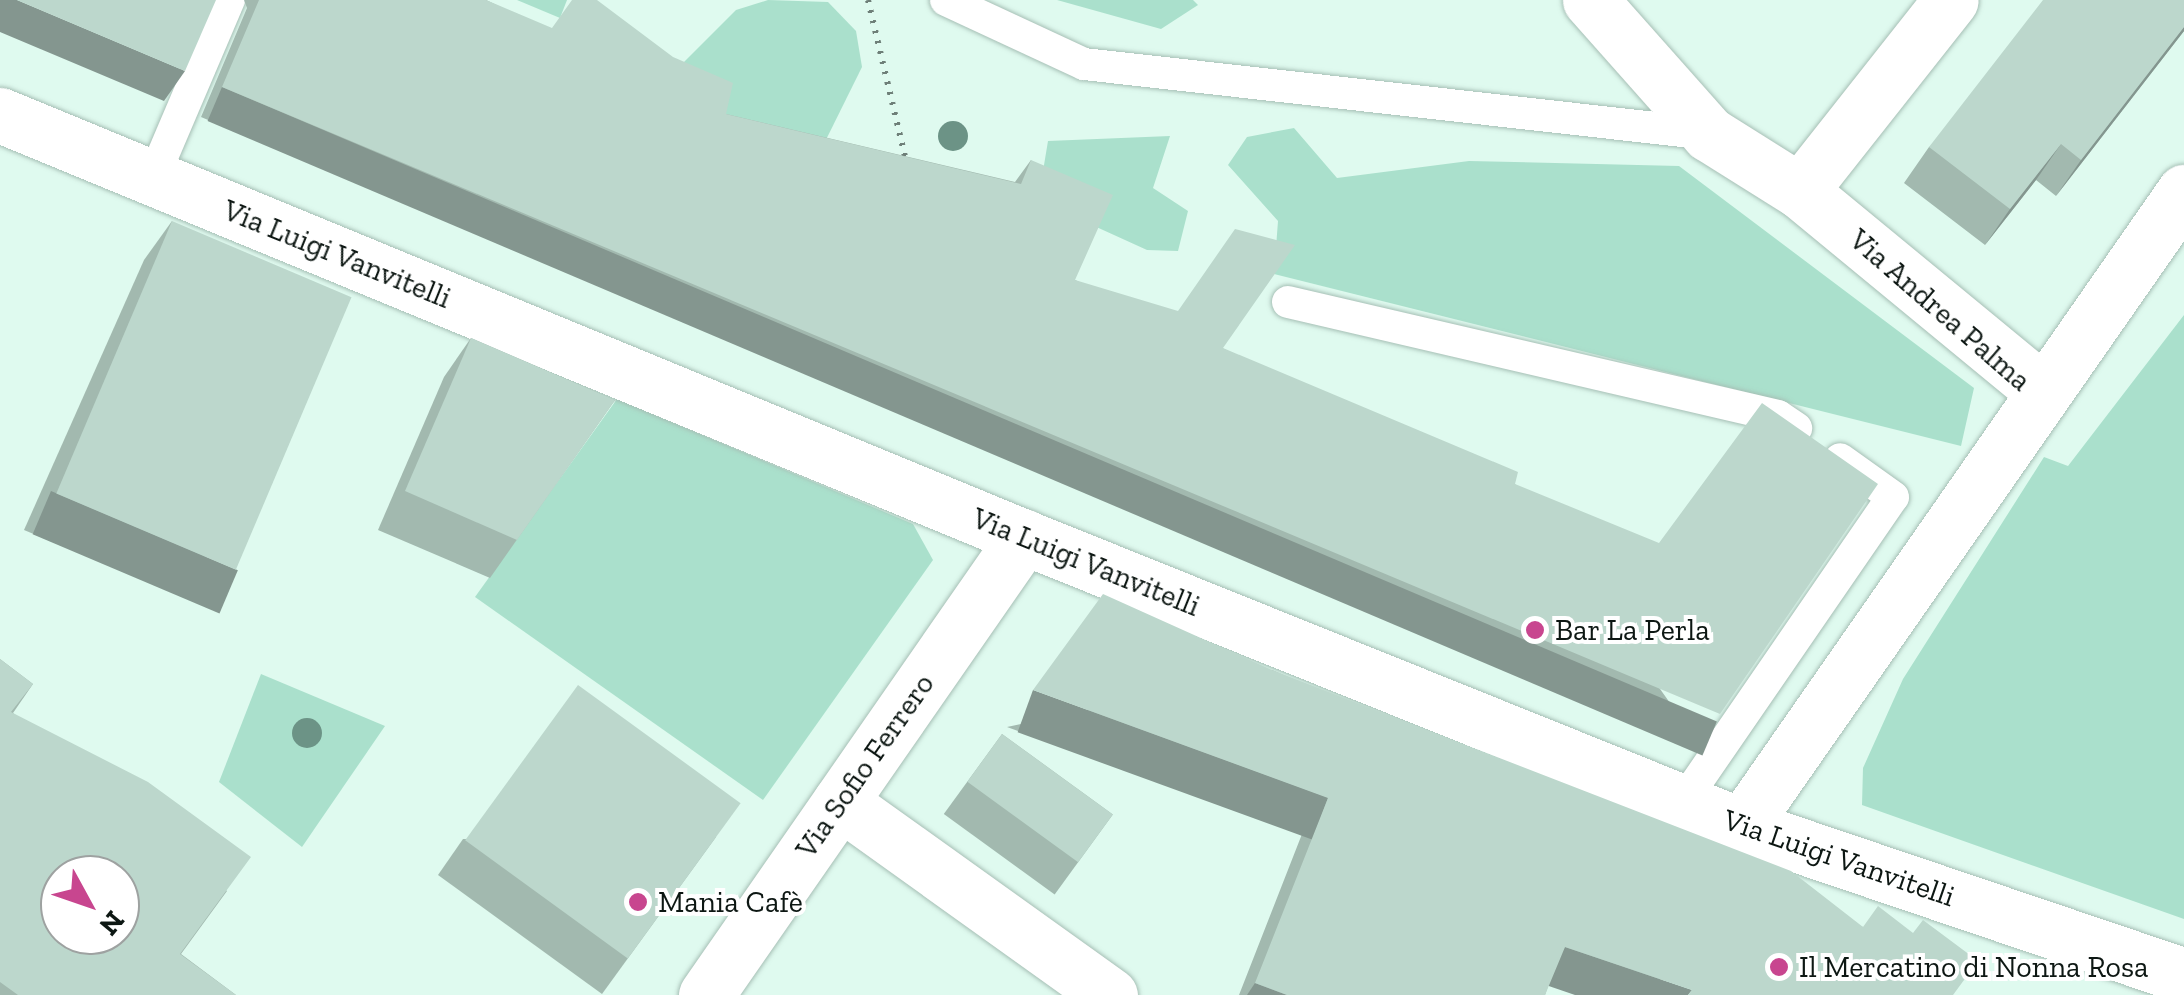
<!DOCTYPE html>
<html>
<head>
<meta charset="utf-8">
<style>
  body { margin:0 }
  #map { position:relative; width:2184px; height:995px; overflow:hidden; background:#dffaef; font-family:"Zilla Slab",serif }
  div>[style] { position:absolute }
  .green>* { inset:0; background:#aae0cc }
  .path>* { height:6px; margin-top:-3px; transform-origin:0; background:repeating-linear-gradient(90deg,#6e7f78 0 2.5px,transparent 0 10.5px) }
  .roads { filter:drop-shadow(0 0 2px #a6bfb5) drop-shadow(0 0 2px #a6bfb5) }
  .service>* { height:32px; margin:-16px; padding:0 16px; transform-origin:16px; border-radius:16px; background:#fff }
  .minor>* { height:55px; margin:-27.5px; padding:0 27.5px; transform-origin:27.5px; border-radius:27.5px; background:#fff }
  .tertiary>* { height:55px; margin:-27.5px; padding:0 27.5px; transform-origin:27.5px; border-radius:27.5px; background:#fff }
  .trees>* { width:30px; height:30px; margin:-15px; border-radius:50%; background:#6c9386 }
  .wall>* { inset:0; background:#a2b9af; transform-origin:0 0 }
  .shaded-wall>* { inset:0; background:#84968f; transform-origin:0 0 }
  .building>* { inset:0; background:#bcd7cc; transform-origin:0 0 }
  .dots>* { width:28px; height:28px; translate:-50% -50%; box-sizing:border-box; border:5px solid #fff; border-radius:50% }
  span { translate:-50% -50%; white-space:nowrap; text-align:center; line-height:1.15; -webkit-text-stroke:8px #fff; paint-order:stroke }
  .street-label { font-size:30px; color:#0d1713 }
  .poi-label { font-size:30px; color:#0d1713 }
  .left { translate:0 -50%; text-align:left }
  .north { position:absolute; left:40px; top:855px; width:100px; height:100px; box-sizing:border-box; background:#fff; border:2px solid #9ea2a1; border-radius:50%; rotate:130deg; font-size:28px; font-weight:700; line-height:40px; text-align:center; color:#0d1713 }
  .north::after { content:''; display:block; margin:auto; width:35px; height:45px; background:#c8468f; clip-path:polygon(50% 0,100% 100%,50% 72%,0 100%) }
</style>
</head>
<body>
<div id="map">
  <div class="green">
    <i style="clip-path:polygon(517px 0,567px 0,560px 18px)"></i>
    <i style="clip-path:polygon(768px 0,828px 2px,856px 31px,862px 67px,811px 170px,704px 144px,682px 64px,736px 10px)"></i>
    <i style="clip-path:polygon(1057px 0,1193px 0,1198px 5px,1161px 29px)"></i>
    <i style="clip-path:polygon(1294px 128px,1337px 178px,1469px 161px,1679px 166px,1974px 388px,1961px 446px,1274px 274px,1278px 221px,1228px 165px,1247px 137px)"></i>
    <i style="clip-path:polygon(1170px 136px,1153px 188px,1188px 211px,1178px 251px,1147px 250px,1092px 225px,1042px 177px,1048px 141px)"></i>
    <i style="clip-path:polygon(2184px 315px,2184px 919px,1862px 805px,1863px 768px,1903px 679px,2044px 457px,2068px 466px)"></i>
    <i style="clip-path:polygon(617px 399px,913px 524px,933px 560px,763px 800px,475px 597px)"></i>
    <i style="clip-path:polygon(261px 674px,385px 726px,302px 847px,219px 782px)"></i>
  </div>
  <div class="path">
    <i style="left:868px;top:0;width:165px;rotate:76.7deg"></i>
  </div>
  <div class="roads">
    <div class="service">
      <i style="left:946px;top:0;width:152px;rotate:24.9deg"></i>
      <i style="left:1084px;top:64px;width:629px;rotate:6.39deg"></i>
      <i style="left:153px;top:178px;width:194px;rotate:-66.9deg"></i>
      <i style="left:1288px;top:302px;width:503px;rotate:13.1deg"></i>
      <i style="left:1778px;top:416px;width:22px;rotate:34deg"></i>
      <i style="left:1683px;top:802px;width:370px;rotate:-55.5deg"></i>
      <i style="left:1893px;top:497px;width:65px;rotate:-144.4deg"></i>
    </div>
    <div class="minor">
      <i style="left:1590px;top:0;width:179px;rotate:48.4deg"></i>
      <i style="left:1709px;top:134px;width:107px;rotate:32.1deg"></i>
      <i style="left:1800px;top:191px;width:311px;rotate:39.5deg"></i>
      <i style="left:0;top:115px;width:1108px;rotate:22.4deg"></i>
      <i style="left:1800px;top:191px;width:243px;rotate:-51.7deg"></i>
      <i style="left:840px;top:802px;width:332px;rotate:35.6deg"></i>
      <i style="left:1742px;top:826px;width:467px;rotate:18.7deg"></i>
    </div>
    <div class="tertiary">
      <i style="left:706px;top:995px;width:558px;rotate:-55.23deg"></i>
      <i style="left:1024px;top:537px;width:774px;rotate:21.93deg"></i>
      <i style="left:1742px;top:826px;width:773px;rotate:-55.12deg"></i>
    </div>
  </div>
  <div class="trees">
    <i style="left:953px;top:136px"></i>
    <i style="left:307px;top:733px"></i>
  </div>
  <div class="wall">
    <i style="clip-path:polygon(244px 0,486px 0,726px 114px,1015px 182px,1031px 160px,1075px 280px,1515px 484px,1699px 744px,201px 117px,247px 8px)"></i>
    <i style="clip-path:polygon(2184px 0,2184px 31px,2056px 196px,2036px 180px,1985px 245px,1904px 183px,1929px 147px)"></i>
    <i style="clip-path:polygon(172px 221px,211px 608px,24px 530px,144px 260px)"></i>
    <i style="clip-path:polygon(471px 338px,615px 400px,490px 578px,378px 530px,444px 377px)"></i>
    <i style="clip-path:polygon(0 659px,33px 684px,13px 713px,227px 891px,181px 954px,236px 995px,0 995px)"></i>
    <i style="clip-path:polygon(1272px 670px,1863px 927px,1913px 933px,1978px 961px,1548px 986px,1545px 995px,1239px 995px,1302px 834px,1007px 727px)"></i>
    <i style="left:1002px;top:734px;width:137px;height:99px;rotate:36deg"></i>
    <i style="clip-path:polygon(716px 837px,602px 994px,438px 875px,463px 839px)"></i>
  </div>
  <div class="shaded-wall">
    <i style="clip-path:polygon(0 0,17px 0,185px 71px,164px 101px,0 32px)"></i>
    <i style="clip-path:polygon(2184px 27px,2184px 31px,2056px 196px,2081px 160px)"></i>
    <i style="left:222px;top:87px;width:1624px;height:37px;rotate:23deg"></i>
    <i style="clip-path:polygon(2061px 144px,2036px 180px,1985px 245px,2010px 209px)"></i>
    <i style="left:51px;top:491px;width:203px;height:47px;rotate:23deg"></i>
    <i style="left:1033px;top:690px;width:314px;height:45px;rotate:20deg"></i>
    <i style="clip-path:polygon(1565px 947px,1692px 990px,1688px 995px,1575px 995px,1540px 983px)"></i>
    <i style="clip-path:polygon(1255px 983px,1287px 995px,1247px 995px)"></i>
  </div>
  <div class="building">
    <i style="clip-path:polygon(17px 0,216px 0,185px 71px)"></i>
    <i style="clip-path:polygon(259px 0,486px 0,552px 28px,572px 0,597px 0,673px 57px,733px 83px,726px 114px,1021px 184px,1031px 160px,1113px 195px,1075px 280px,1178px 311px,1235px 229px,1295px 245px,1223px 348px,1518px 472px,1515px 484px,1659px 543px,1762px 403px,1878px 484px,1720px 714px,222px 87px)"></i>
    <i style="clip-path:polygon(2043px 0,2184px 0,2184px 27px,2081px 160px,2061px 144px,2010px 209px,1929px 147px)"></i>
    <i style="left:172px;top:221px;width:195px;height:296px;rotate:23deg"></i>
    <i style="clip-path:polygon(471px 338px,615px 400px,517px 540px,405px 491px)"></i>
    <i style="clip-path:polygon(1103px 594px,1272px 670px,1791px 871px,1863px 927px,1878px 906px,1913px 933px,1923px 920px,1978px 961px,1953px 995px,1688px 995px,1692px 990px,1565px 947px,1545px 995px,1287px 995px,1255px 983px,1328px 798px,1033px 690px)"></i>
    <i style="clip-path:polygon(evenodd,0 659px,33px 684px,11px 712px,148px 782px,251px 857px,180px 954px,236px 995px,18px 995px,0 982px,0 659px,60px 875px,120px 875px,120px 935px,60px 935px,60px 875px)"></i>
    <i style="left:578px;top:685px;width:201px;height:192px;rotate:36deg"></i>
    <i style="left:1002px;top:734px;width:137px;height:59px;rotate:36deg"></i>
  </div>
  <div class="dots">
    <i style="left:1535px;top:630px;background:#c8468f"></i>
    <i style="left:638px;top:902px;background:#c8468f"></i>
    <i style="left:1779px;top:967px;background:#c8468f"></i>
  </div>
  <div class="street-label">
    <span style="left:337px;top:254px;rotate:22deg">Via Luigi Vanvitelli</span>
    <span style="left:1940px;top:310px;rotate:41deg">Via Andrea Palma</span>
    <span style="left:1086px;top:562px;rotate:22deg">Via Luigi Vanvitelli</span>
    <span style="left:865px;top:766px;rotate:-55deg">Via Sofio Ferrero</span>
    <span style="left:1839px;top:858px;rotate:19deg">Via Luigi Vanvitelli</span>
  </div>
  <div class="poi-label">
    <span class="left" style="left:1555px;top:630px">Bar La Perla</span>
    <span class="left" style="left:658px;top:902px">Mania Cafè</span>
    <span class="left" style="left:1799px;top:967px">Il Mercatino di Nonna Rosa</span>
  </div>
  <div class="north">N</div>
</div>
</body>
</html>
